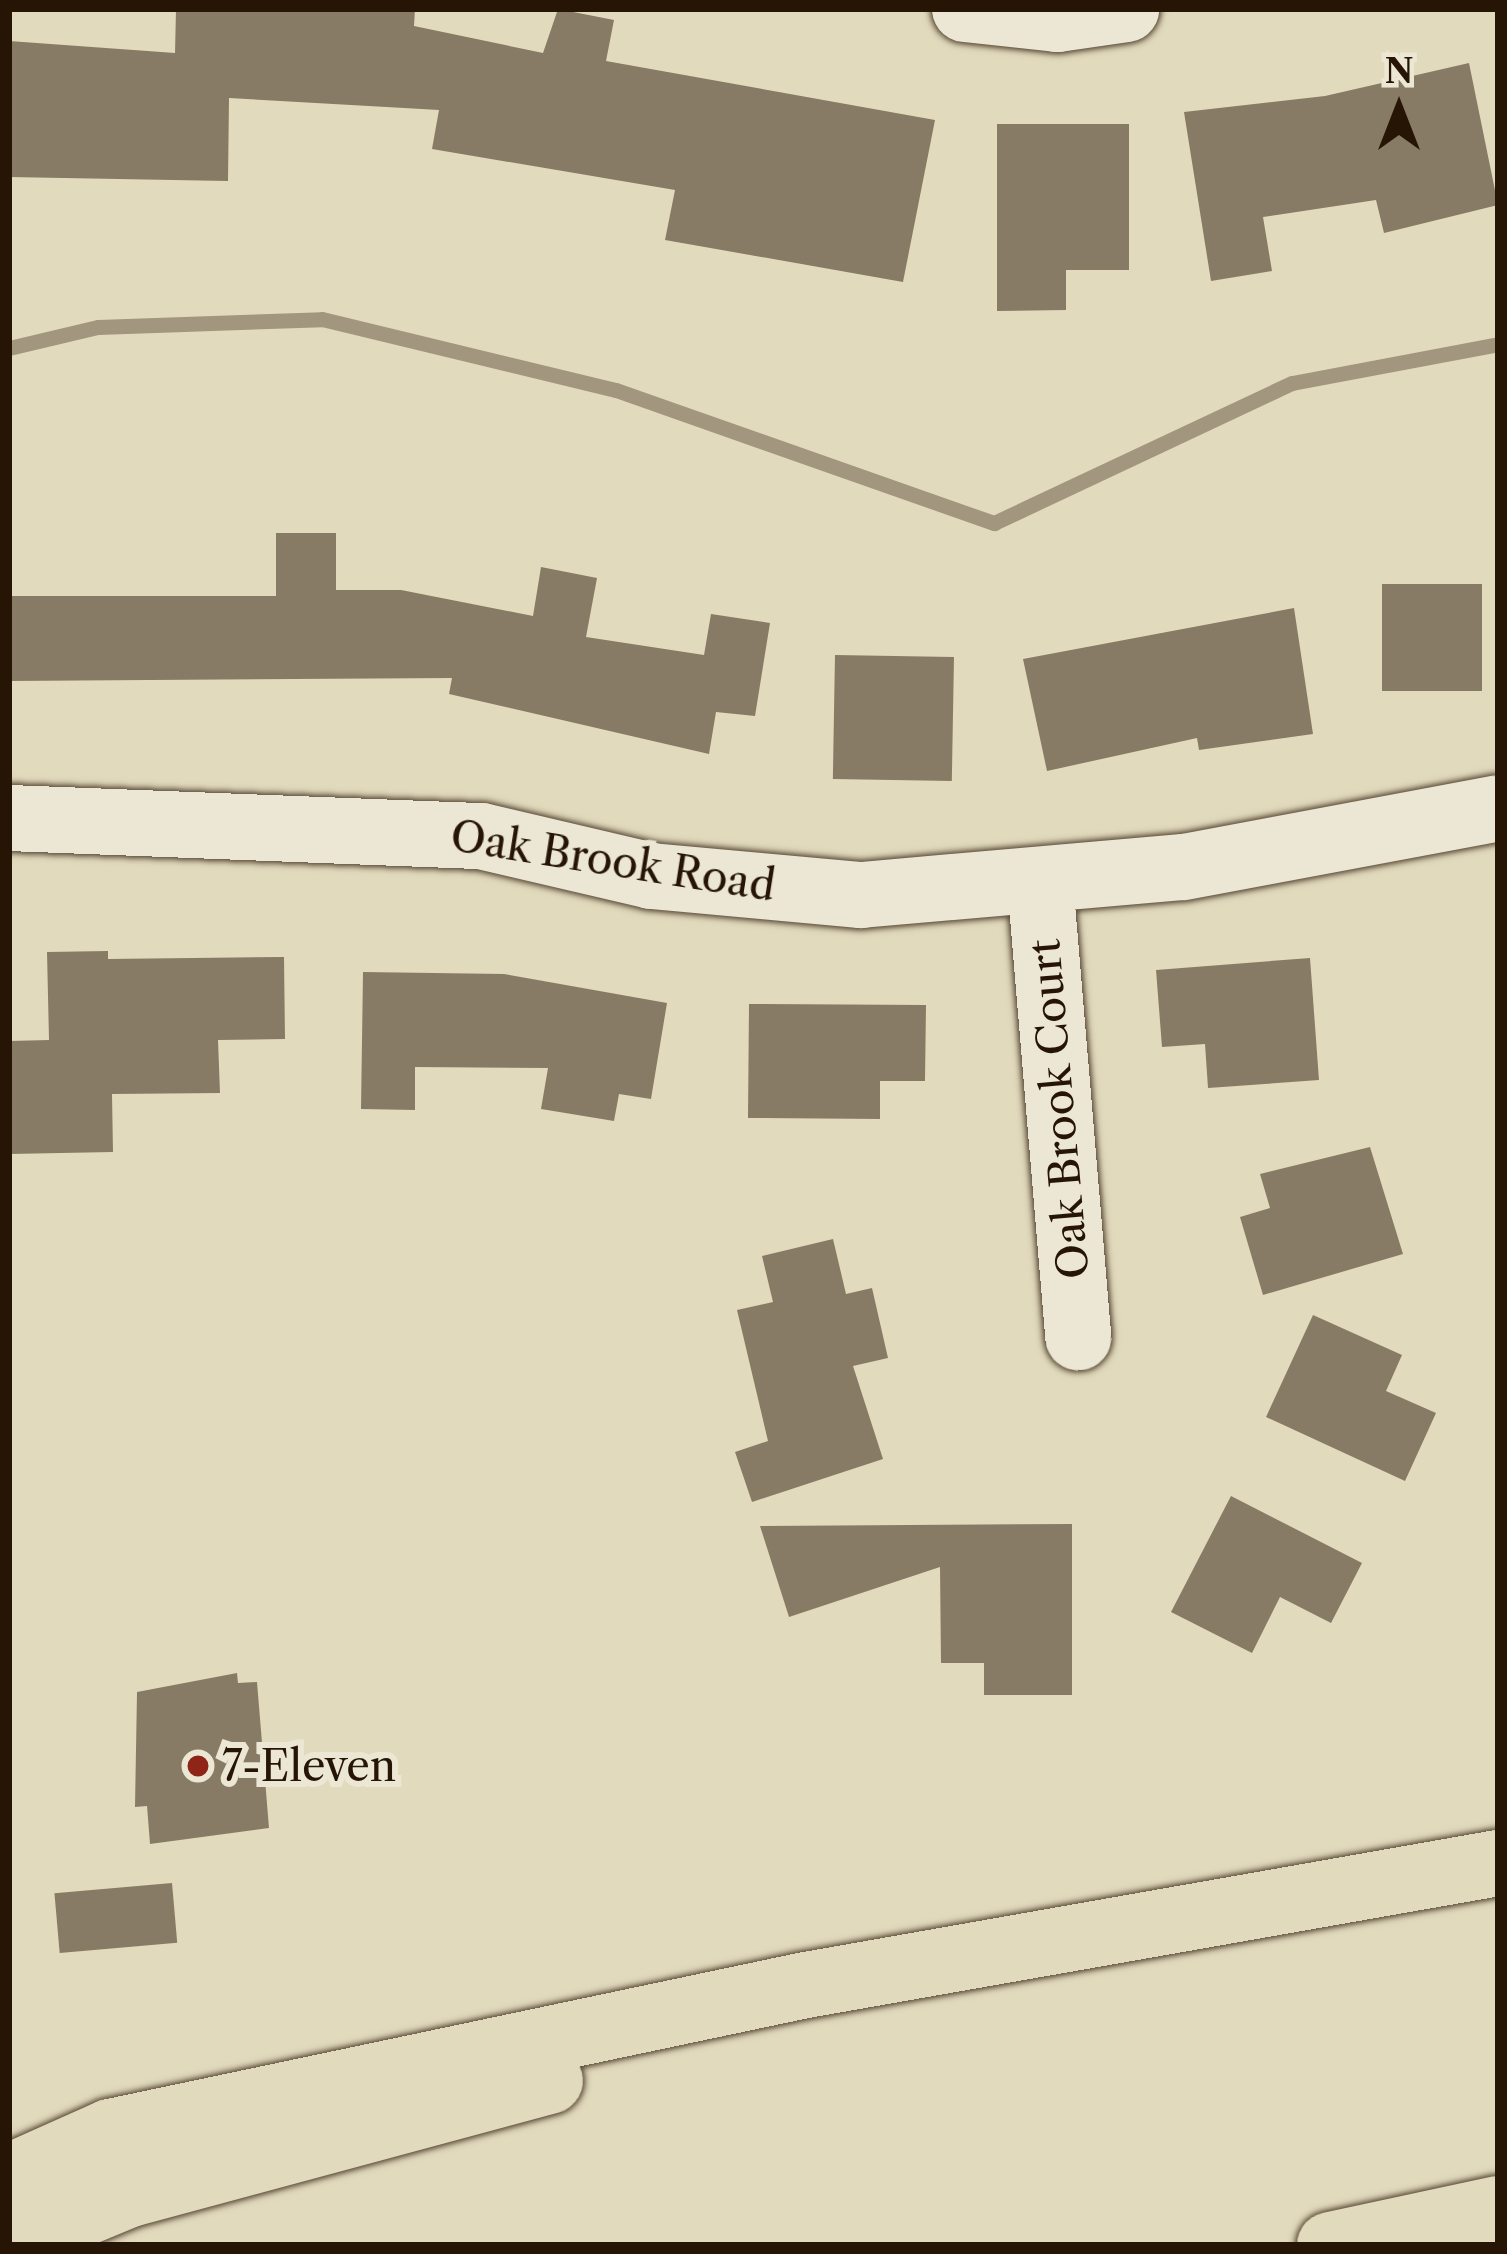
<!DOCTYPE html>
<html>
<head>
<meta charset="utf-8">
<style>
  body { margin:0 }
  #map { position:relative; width:1507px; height:2254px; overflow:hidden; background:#e2dabd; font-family:"Libre Caslon Text",serif }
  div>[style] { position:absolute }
  .stream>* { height:15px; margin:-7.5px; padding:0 7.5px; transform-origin:7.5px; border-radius:7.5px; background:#a2977e }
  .building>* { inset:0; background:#887b65; transform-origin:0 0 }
  .roads { filter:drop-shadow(0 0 3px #554633) drop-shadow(0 0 3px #554633) }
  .minor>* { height:66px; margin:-33px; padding:0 33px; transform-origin:33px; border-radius:33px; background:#ece7d4 }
  .highway>* { height:66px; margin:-33px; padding:0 33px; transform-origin:33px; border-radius:33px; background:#e2dabd }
  .dots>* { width:33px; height:33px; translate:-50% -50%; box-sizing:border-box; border:6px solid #ece7d4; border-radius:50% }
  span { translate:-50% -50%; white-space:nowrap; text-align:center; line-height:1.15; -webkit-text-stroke:12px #ece7d4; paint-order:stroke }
  .street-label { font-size:42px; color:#261505 }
  .poi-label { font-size:42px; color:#261505 }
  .left { translate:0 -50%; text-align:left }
  .frame { position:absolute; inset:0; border:12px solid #261505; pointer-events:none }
  .north { position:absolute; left:1339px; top:48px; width:120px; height:120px; -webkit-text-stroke:9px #ece7d4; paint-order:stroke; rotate:0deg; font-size:33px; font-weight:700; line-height:48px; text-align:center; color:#261505 }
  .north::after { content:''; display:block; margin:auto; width:42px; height:54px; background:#261505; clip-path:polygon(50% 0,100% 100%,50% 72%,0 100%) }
</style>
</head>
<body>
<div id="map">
  <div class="stream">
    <i style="left:9px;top:348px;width:91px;rotate:-13.3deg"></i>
    <i style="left:98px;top:327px;width:224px;rotate:-2deg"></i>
    <i style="left:322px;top:319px;width:302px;rotate:13.6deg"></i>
    <i style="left:616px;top:390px;width:401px;rotate:19.4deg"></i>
    <i style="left:994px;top:523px;width:329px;rotate:-25.2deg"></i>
    <i style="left:1292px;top:383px;width:210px;rotate:-10.7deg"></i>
  </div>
  <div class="building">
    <i style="clip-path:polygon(176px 9px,415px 9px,414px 26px,543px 53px,558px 9px,614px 20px,606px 61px,935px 120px,903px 282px,665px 240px,675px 190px,432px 149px,439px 110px,229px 98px,228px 181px,9px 177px,9px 41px,175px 53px)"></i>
    <i style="clip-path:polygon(1469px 63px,1498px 205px,1384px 233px,1376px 200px,1263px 217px,1272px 271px,1211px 281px,1184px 112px,1325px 96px)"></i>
    <i style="clip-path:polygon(997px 124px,1129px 124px,1129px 270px,1066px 270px,1066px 310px,997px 311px)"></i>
    <i style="clip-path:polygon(276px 533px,336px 533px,336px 590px,401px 590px,533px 616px,541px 567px,597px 578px,586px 637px,704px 655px,711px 614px,770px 623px,755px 716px,716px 712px,709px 754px,449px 694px,452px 678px,9px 681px,9px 596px,276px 596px)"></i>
    <i style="left:1382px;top:584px;width:100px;height:107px"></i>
    <i style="clip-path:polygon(1294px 608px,1313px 734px,1199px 750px,1197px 738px,1047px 771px,1023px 659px)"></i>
    <i style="left:835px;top:655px;width:119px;height:124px;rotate:1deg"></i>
    <i style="clip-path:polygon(108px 951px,108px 959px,284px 957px,285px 1039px,218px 1040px,220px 1093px,112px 1094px,113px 1152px,9px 1154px,9px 1041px,49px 1040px,47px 952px)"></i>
    <i style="clip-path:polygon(1310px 958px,1319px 1080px,1208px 1088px,1205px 1044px,1162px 1047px,1156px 970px)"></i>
    <i style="clip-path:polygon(363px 972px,504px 974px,667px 1003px,651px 1099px,619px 1094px,614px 1121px,541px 1109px,548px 1068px,415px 1067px,415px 1110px,361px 1109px)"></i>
    <i style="clip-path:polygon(749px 1004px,926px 1005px,925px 1081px,880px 1081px,880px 1119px,748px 1118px)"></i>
    <i style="clip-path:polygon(1370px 1147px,1403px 1254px,1263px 1295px,1240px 1217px,1270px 1208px,1260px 1174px)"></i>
    <i style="clip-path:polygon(833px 1239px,846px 1294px,872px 1288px,888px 1358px,853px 1366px,883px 1459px,752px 1502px,735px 1452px,768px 1441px,737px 1310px,773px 1302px,762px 1256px)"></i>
    <i style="clip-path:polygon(1313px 1315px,1402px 1355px,1386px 1391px,1436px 1413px,1405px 1481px,1266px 1417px)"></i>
    <i style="clip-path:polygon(1231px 1496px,1362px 1563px,1331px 1623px,1280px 1597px,1252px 1653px,1171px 1612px)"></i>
    <i style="clip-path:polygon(1072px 1524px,1072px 1695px,984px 1695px,984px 1663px,941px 1663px,940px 1567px,789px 1617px,760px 1526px)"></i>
    <i style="clip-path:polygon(237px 1673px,238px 1683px,257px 1682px,269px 1828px,150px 1844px,147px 1806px,135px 1807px,137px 1692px)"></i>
    <i style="left:172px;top:1883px;width:60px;height:118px;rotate:85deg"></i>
  </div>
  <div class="roads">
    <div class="minor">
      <i style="left:965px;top:9px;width:93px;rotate:6.2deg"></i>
      <i style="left:1057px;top:19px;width:70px;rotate:-8.2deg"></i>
      <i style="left:9px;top:818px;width:472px;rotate:2.2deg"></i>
      <i style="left:481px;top:836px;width:175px;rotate:13.2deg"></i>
      <i style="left:651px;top:876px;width:211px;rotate:5.2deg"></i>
      <i style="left:861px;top:895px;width:324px;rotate:-5deg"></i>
      <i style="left:1184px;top:867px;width:319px;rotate:-10.6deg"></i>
      <i style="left:1040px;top:881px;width:458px;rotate:85.2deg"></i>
    </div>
    <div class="highway">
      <i style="left:9px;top:2177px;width:111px;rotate:-24deg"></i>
      <i style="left:110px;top:2132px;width:711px;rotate:-11.93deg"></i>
      <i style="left:806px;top:1985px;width:703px;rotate:-10deg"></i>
      <i style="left:9px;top:2244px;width:131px;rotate:-22.5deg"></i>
      <i style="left:130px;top:2194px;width:435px;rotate:-15.1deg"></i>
      <i style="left:1330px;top:2245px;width:172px;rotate:-12.1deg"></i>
    </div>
  </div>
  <div class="dots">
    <i style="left:198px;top:1766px;background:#8f2418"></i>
  </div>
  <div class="street-label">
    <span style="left:613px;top:861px;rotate:9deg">Oak Brook Road</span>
    <span style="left:1059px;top:1109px;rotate:-95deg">Oak Brook Court</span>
  </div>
  <div class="poi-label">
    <span class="left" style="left:222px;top:1766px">7-Eleven</span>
  </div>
  <div class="frame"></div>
  <div class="north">N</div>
</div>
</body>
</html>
